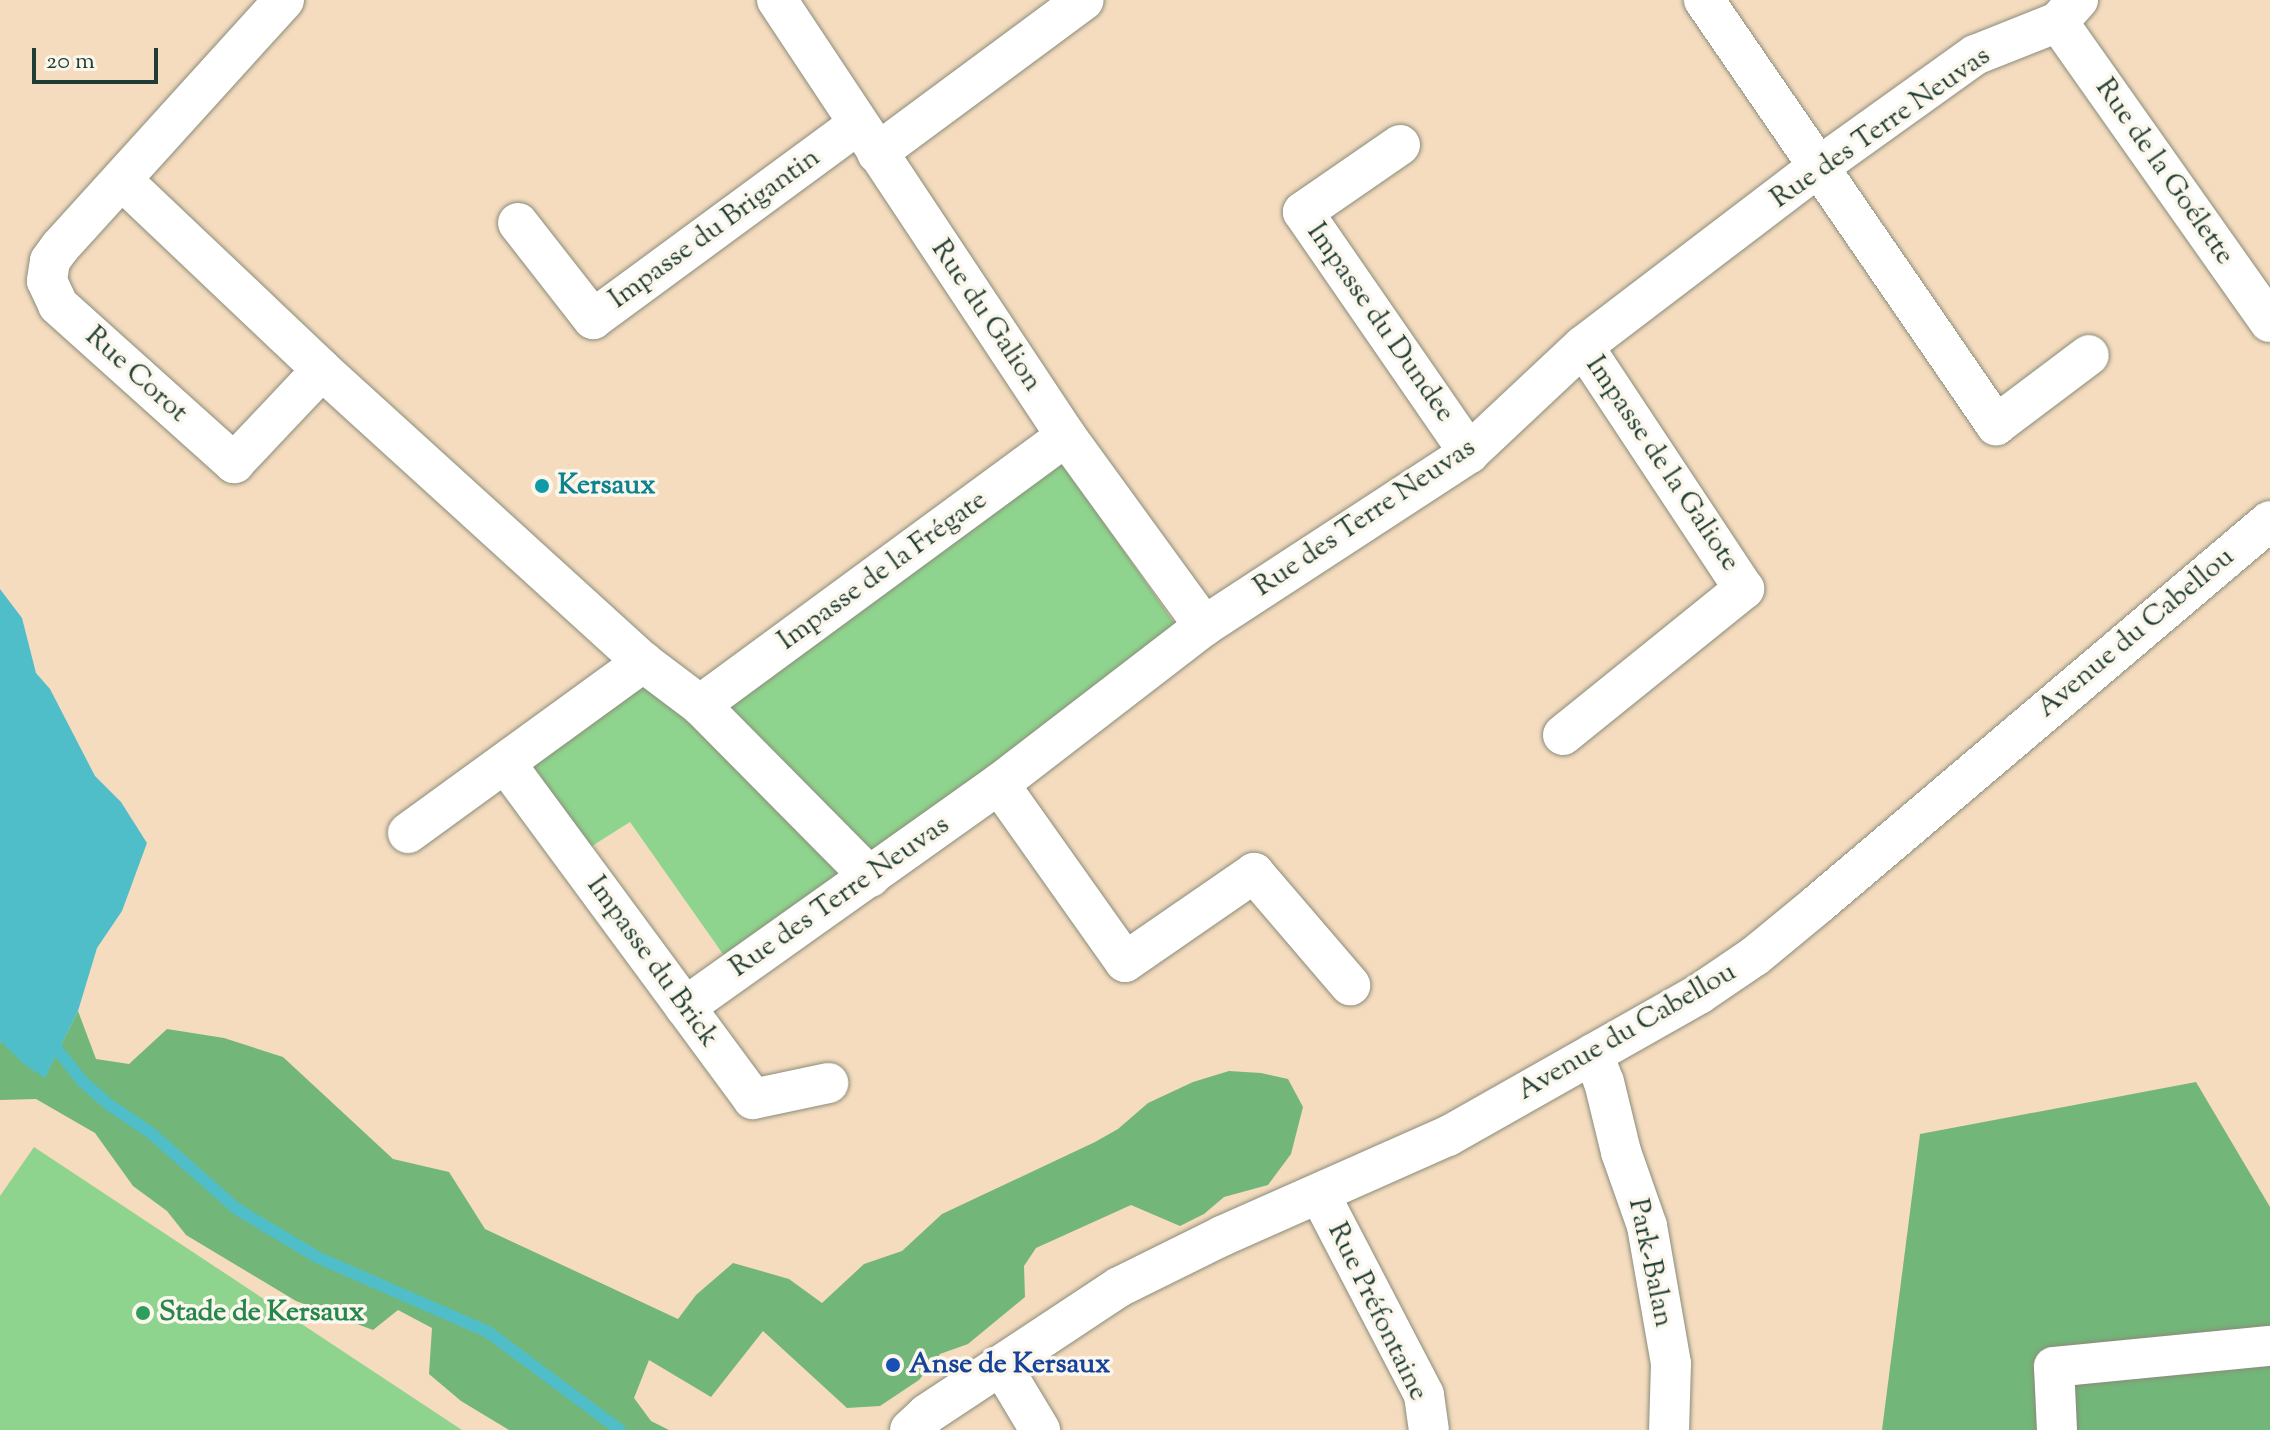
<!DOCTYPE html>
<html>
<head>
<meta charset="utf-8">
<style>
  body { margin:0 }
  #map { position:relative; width:2270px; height:1430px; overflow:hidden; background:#f5dcbf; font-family:"Sorts Mill Goudy",serif }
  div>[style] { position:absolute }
  .green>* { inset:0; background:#8fd48e; transform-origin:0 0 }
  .forest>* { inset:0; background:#73b679 }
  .water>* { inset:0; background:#50bec8 }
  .stream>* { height:12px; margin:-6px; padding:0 6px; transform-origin:6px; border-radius:6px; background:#50bec8 }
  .roads { filter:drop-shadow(0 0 2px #8a8c7a) drop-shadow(0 0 2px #8a8c7a) }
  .minor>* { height:40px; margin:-20px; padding:0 20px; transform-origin:20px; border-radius:20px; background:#fff }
  .dots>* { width:22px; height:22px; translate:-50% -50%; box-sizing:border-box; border:4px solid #fbf7ec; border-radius:50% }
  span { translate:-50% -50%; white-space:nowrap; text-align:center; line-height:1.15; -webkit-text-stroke:7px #fbf7ec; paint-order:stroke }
  .street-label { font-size:28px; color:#1f3d34 }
  .culture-label { font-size:28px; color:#0d838f; font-weight:700 }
  .left { translate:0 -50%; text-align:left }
  .leisure-label { font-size:28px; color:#27864d; font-weight:700 }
  .transit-label { font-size:28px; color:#164399; font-weight:700 }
  .scale { position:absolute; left:32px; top:48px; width:126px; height:36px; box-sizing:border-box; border:4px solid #1f3d34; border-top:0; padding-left:10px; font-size:24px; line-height:28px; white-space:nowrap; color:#1f3d34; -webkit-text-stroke:6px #fbf7ec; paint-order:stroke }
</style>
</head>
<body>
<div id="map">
  <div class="green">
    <i style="left:1058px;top:457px;width:216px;height:413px;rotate:55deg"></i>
    <i style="clip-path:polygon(650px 673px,846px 874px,725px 957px,630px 822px,584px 851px,518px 768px)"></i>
    <i style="clip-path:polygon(34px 1147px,462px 1430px,0 1430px,0 1196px)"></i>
  </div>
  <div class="forest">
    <i style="clip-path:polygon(78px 1011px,96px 1059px,129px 1064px,167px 1029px,224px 1038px,283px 1057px,393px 1159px,449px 1172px,485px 1229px,678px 1319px,696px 1295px,733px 1263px,789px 1279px,822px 1303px,864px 1264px,902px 1251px,942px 1214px,1095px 1142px,1118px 1129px,1148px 1103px,1193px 1082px,1229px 1071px,1261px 1073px,1288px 1079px,1303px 1107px,1291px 1154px,1268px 1185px,1224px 1197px,1204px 1214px,1180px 1226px,1131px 1205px,1036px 1248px,1024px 1266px,1025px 1297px,968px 1344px,940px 1354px,919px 1380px,880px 1406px,847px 1408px,763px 1331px,711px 1397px,649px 1360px,634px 1398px,651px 1421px,669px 1430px,509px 1430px,461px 1401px,429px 1374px,432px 1328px,398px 1310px,373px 1330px,296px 1301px,186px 1235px,167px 1211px,133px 1186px,95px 1133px,36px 1099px,0 1100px,0 1041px,45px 1077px)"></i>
    <i style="clip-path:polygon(2196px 1082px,2270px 1207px,2270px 1430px,1882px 1430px,1920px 1134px)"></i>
  </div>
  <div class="water">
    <i style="clip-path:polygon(0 589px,22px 618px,36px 673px,50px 689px,95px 776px,121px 802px,147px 843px,122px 911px,97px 948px,78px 1011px,45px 1078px,25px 1065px,0 1041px)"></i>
  </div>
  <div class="stream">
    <i style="left:48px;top:1038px;width:56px;rotate:51.5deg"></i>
    <i style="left:83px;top:1082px;width:37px;rotate:41deg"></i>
    <i style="left:111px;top:1106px;width:48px;rotate:34deg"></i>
    <i style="left:151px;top:1133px;width:115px;rotate:41.5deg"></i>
    <i style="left:237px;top:1209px;width:96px;rotate:30.9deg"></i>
    <i style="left:319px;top:1258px;width:184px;rotate:23.6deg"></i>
    <i style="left:488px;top:1332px;width:164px;rotate:36.6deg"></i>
  </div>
  <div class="roads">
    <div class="minor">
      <i style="left:284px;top:0;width:333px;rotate:132.2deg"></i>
      <i style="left:60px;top:247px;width:17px;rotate:126deg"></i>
      <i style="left:50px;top:261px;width:20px;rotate:99deg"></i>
      <i style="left:47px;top:281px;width:26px;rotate:65deg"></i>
      <i style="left:58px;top:305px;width:237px;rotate:41.9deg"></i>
      <i style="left:234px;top:463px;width:128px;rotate:-46.6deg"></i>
      <i style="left:777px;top:0;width:523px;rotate:56.46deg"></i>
      <i style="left:1066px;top:436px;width:235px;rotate:54deg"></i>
      <i style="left:1704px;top:0;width:516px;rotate:55.51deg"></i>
      <i style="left:1996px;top:425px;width:116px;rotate:-37deg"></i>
      <i style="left:2058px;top:22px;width:367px;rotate:54.8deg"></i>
      <i style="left:1400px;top:145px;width:118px;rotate:145.4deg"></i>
      <i style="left:1303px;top:212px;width:293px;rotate:55.4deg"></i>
      <i style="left:877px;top:153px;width:257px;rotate:-36.5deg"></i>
      <i style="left:123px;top:181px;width:274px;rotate:43.5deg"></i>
      <i style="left:322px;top:370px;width:434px;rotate:42.3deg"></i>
      <i style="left:643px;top:662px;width:71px;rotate:37deg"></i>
      <i style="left:700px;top:705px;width:242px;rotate:45.3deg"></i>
      <i style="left:518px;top:223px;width:122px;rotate:52deg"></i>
      <i style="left:593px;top:319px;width:329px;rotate:-36.3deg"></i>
      <i style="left:700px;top:705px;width:454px;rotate:-36.3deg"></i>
      <i style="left:1563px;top:735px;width:233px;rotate:-38.9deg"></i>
      <i style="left:1744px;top:589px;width:291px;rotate:-123.5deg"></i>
      <i style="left:506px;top:764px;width:416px;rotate:53.6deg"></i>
      <i style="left:753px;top:1099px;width:77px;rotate:-12deg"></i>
      <i style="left:999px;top:784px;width:218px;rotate:54.7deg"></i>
      <i style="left:1125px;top:962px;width:157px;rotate:-34.6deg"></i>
      <i style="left:1254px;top:873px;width:148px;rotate:49.4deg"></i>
      <i style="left:408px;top:833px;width:291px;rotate:-36deg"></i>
      <i style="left:685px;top:1007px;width:385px;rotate:-35.4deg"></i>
      <i style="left:999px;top:784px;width:259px;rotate:-37.6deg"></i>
      <i style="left:1204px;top:626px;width:316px;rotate:-33.1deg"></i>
      <i style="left:1469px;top:453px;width:156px;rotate:-43.2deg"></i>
      <i style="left:1583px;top:346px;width:294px;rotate:-37.3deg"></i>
      <i style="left:1817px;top:168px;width:194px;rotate:-35.6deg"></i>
      <i style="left:1975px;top:55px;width:89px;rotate:-21.7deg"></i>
      <i style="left:2058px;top:22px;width:30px;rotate:-48deg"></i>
      <i style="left:1593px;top:1054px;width:30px;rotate:69deg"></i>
      <i style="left:1604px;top:1082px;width:72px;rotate:76.3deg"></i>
      <i style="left:1621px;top:1152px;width:78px;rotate:70.6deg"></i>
      <i style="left:1647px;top:1226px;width:140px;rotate:80.1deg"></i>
      <i style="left:1671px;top:1364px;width:66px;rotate:91.7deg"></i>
      <i style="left:1320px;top:1195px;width:225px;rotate:62.5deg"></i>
      <i style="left:1424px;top:1395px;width:35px;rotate:82deg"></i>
      <i style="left:1001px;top:1365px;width:76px;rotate:59deg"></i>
      <i style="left:910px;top:1430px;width:23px;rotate:-43deg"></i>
      <i style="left:927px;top:1414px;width:230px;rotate:-33.5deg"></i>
      <i style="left:1119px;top:1287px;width:115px;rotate:-26.3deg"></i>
      <i style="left:1222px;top:1236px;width:247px;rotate:-23.9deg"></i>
      <i style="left:1448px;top:1136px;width:288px;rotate:-29.5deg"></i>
      <i style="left:1699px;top:994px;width:68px;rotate:-34.2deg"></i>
      <i style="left:1755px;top:956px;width:82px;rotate:-39.5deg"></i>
      <i style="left:1818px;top:904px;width:592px;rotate:-40.28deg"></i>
      <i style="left:2057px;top:1430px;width:63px;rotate:-92.7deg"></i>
      <i style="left:2054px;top:1367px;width:217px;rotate:-5.6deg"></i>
    </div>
  </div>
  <div class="dots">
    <i style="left:542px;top:486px;background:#0f9aa8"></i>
    <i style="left:143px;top:1313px;background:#2e9e5b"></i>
    <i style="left:893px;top:1365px;background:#1a4fb4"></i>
  </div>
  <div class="street-label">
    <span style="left:1881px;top:128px;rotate:-35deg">Rue des Terre Neuvas</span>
    <span style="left:2164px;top:172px;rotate:55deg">Rue de la Goélette</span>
    <span style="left:715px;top:229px;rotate:-36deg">Impasse du Brigantin</span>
    <span style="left:986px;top:316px;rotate:56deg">Rue du Galion</span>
    <span style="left:1380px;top:323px;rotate:55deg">Impasse du Dundee</span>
    <span style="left:136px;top:375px;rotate:42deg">Rue Corot</span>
    <span style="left:1662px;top:464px;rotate:56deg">Impasse de la Galiote</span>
    <span style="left:1365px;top:518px;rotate:-34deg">Rue des Terre Neuvas</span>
    <span style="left:883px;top:571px;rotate:-36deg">Impasse de la Frégate</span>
    <span style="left:2136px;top:633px;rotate:-40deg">Avenue du Cabellou</span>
    <span style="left:840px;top:897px;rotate:-35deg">Rue des Terre Neuvas</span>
    <span style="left:652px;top:962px;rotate:54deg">Impasse du Brick</span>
    <span style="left:1627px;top:1032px;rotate:-30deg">Avenue du Cabellou</span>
    <span style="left:1650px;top:1263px;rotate:78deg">Park-Balan</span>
    <span style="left:1377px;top:1312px;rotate:64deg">Rue Préfontaine</span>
  </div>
  <div class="culture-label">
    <span class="left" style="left:558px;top:486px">Kersaux</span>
  </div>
  <div class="leisure-label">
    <span class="left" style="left:159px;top:1313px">Stade de Kersaux</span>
  </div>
  <div class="transit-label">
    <span class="left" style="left:909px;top:1365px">Anse de Kersaux</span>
  </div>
  <div class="scale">20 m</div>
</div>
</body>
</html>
